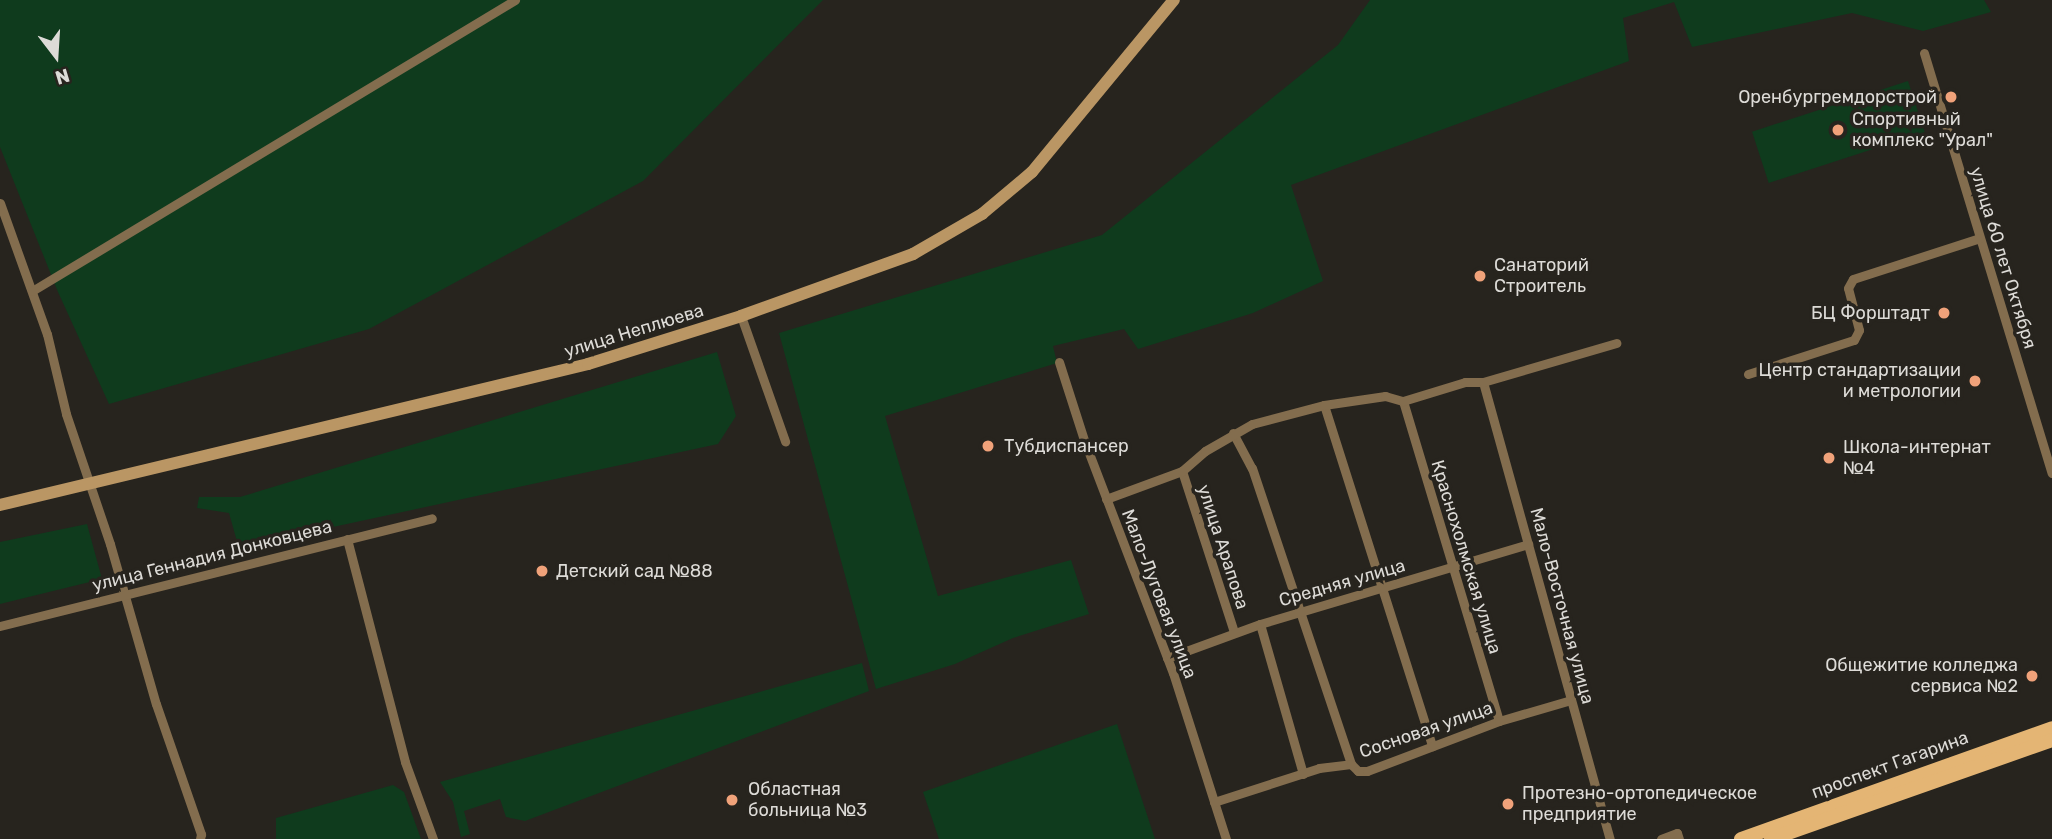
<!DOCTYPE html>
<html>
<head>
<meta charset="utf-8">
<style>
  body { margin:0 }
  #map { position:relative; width:2052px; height:839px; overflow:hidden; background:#27241e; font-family:Rubik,sans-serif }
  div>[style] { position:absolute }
  .green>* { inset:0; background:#0f3b1d; transform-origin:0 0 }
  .minor>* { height:9px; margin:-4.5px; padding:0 4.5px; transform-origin:4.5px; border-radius:4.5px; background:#836d4e }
  .secondary>* { height:12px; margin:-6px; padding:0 6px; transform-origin:6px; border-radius:6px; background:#ba9664 }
  .primary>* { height:14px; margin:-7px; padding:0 7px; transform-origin:7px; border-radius:7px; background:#e4b574 }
  .dots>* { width:19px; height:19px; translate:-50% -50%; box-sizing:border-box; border:4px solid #27241e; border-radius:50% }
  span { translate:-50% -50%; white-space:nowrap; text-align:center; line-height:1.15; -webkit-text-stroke:7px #27241e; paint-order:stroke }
  .poi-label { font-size:18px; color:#dddbd7 }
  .right { translate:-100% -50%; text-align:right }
  .left { translate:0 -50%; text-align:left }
  .street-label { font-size:18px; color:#dddbd7 }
  .north { position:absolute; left:21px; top:21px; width:70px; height:70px; -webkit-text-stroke:5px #27241e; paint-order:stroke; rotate:163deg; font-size:19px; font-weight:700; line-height:28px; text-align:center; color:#dddbd7 }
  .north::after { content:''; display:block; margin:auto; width:24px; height:32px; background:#dddbd7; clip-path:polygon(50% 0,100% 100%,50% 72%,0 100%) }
</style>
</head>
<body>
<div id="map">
  <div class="green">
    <i style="clip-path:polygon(0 0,823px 0,643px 181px,369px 329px,109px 404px,58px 292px,0 147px)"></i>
    <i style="clip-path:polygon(1370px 0,1984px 0,1991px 12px,1923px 31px,1852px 13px,1692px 47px,1674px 2px,1623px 18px,1629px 61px,1291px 185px,1323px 281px,1253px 313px,1138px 349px,1124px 329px,1053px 346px,1057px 363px,885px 416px,938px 596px,1071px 560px,1089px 614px,1013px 638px,955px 664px,876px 689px,779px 333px,1102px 235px,1338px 45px)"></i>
    <i style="left:1908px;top:81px;width:54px;height:164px;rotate:72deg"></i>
    <i style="clip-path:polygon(717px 352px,736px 416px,718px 444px,319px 530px,240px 552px,229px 513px,197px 508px,199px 497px,240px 497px)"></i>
    <i style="clip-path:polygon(87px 524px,102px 579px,0 604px,0 542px)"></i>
    <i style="clip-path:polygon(862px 663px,869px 691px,525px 821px,506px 817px,500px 799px,464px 811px,470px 834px,461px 837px,453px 802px,440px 782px)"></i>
    <i style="clip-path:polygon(1117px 724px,1155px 839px,939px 839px,923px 792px)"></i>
    <i style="clip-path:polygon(393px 785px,404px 792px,421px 839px,276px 839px,276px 818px)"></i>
  </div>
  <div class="minor">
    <i style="left:1924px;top:53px;width:439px;rotate:73.1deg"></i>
    <i style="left:0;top:203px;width:139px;rotate:70.3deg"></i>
    <i style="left:47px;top:334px;width:82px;rotate:76.6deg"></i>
    <i style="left:66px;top:414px;width:137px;rotate:71.3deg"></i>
    <i style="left:110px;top:544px;width:166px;rotate:74deg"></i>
    <i style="left:156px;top:704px;width:138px;rotate:70.9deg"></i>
    <i style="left:201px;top:834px;width:5px;rotate:101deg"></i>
    <i style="left:32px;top:291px;width:564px;rotate:-31.07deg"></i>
    <i style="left:741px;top:316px;width:133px;rotate:70.6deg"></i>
    <i style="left:1059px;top:362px;width:82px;rotate:72.2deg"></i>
    <i style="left:1084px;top:440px;width:249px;rotate:69.1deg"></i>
    <i style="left:1173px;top:673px;width:174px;rotate:72.3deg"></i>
    <i style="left:1748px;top:374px;width:111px;rotate:-17.8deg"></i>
    <i style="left:1854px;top:340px;width:11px;rotate:-63deg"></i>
    <i style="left:1859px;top:330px;width:43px;rotate:-104.7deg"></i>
    <i style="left:1848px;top:288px;width:10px;rotate:-61deg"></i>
    <i style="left:1853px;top:279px;width:133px;rotate:-17.9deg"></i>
    <i style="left:1483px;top:382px;width:474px;rotate:74.5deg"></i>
    <i style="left:1403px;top:401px;width:334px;rotate:73.3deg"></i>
    <i style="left:1324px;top:405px;width:358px;rotate:72.4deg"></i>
    <i style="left:1233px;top:433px;width:40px;rotate:62deg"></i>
    <i style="left:1252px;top:468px;width:312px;rotate:71.5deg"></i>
    <i style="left:1182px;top:471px;width:169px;rotate:72.1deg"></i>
    <i style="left:1106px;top:499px;width:81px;rotate:-20.2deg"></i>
    <i style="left:1182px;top:471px;width:30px;rotate:-41deg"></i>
    <i style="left:1205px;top:451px;width:54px;rotate:-29.9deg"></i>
    <i style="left:1252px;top:424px;width:74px;rotate:-14.8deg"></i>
    <i style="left:1324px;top:405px;width:62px;rotate:-8.4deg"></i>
    <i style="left:1385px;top:396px;width:19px;rotate:16deg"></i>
    <i style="left:1403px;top:401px;width:65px;rotate:-17deg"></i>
    <i style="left:1465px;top:382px;width:18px"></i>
    <i style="left:1483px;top:382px;width:139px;rotate:-16.3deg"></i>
    <i style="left:347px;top:539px;width:230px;rotate:75.4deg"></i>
    <i style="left:405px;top:762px;width:82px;rotate:70deg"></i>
    <i style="left:1260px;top:624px;width:156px;rotate:74deg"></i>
    <i style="left:0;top:626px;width:445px;rotate:-14deg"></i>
    <i style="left:1167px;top:658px;width:99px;rotate:-20.1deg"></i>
    <i style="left:1260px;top:624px;width:280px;rotate:-16.6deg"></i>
    <i style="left:1214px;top:802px;width:110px;rotate:-17.9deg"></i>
    <i style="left:1319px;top:768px;width:32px;rotate:-7deg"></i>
    <i style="left:1351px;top:764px;width:10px;rotate:45deg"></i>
    <i style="left:1358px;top:771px;width:9px"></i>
    <i style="left:1367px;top:771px;width:141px;rotate:-20.7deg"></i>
    <i style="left:1499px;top:721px;width:75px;rotate:-16.3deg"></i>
    <i style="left:1661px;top:839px;width:17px;rotate:-21deg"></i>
    <i style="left:1677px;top:833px;width:6px;rotate:72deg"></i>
  </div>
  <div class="secondary">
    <i style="left:0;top:505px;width:605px;rotate:-13.48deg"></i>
    <i style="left:588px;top:364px;width:160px;rotate:-17.4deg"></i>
    <i style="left:741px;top:316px;width:183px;rotate:-19.8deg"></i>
    <i style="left:913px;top:254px;width:80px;rotate:-30.1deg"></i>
    <i style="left:982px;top:214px;width:65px;rotate:-40deg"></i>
    <i style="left:1032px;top:172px;width:223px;rotate:-50.5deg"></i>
  </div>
  <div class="primary">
    <i style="left:1741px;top:839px;width:330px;rotate:-19.6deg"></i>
    <i style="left:1771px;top:839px;width:298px;rotate:-19.4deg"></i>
  </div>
  <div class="dots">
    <i style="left:1951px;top:97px;background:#f0a27a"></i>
    <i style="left:1838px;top:130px;background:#f0a27a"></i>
    <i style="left:1480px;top:276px;background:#f0a27a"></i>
    <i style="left:1944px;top:313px;background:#f0a27a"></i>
    <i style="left:1975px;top:381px;background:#f0a27a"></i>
    <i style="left:988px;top:446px;background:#f0a27a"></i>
    <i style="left:1829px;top:458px;background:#f0a27a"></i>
    <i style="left:542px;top:571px;background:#f0a27a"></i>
    <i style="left:2032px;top:676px;background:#f0a27a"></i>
    <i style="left:732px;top:800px;background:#f0a27a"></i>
    <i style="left:1508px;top:804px;background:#f0a27a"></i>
  </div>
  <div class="poi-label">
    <span class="right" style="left:1937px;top:97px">Оренбургремдорстрой</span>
    <span class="left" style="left:1852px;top:130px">Спортивный<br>комплекс "Урал"</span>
    <span class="left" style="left:1494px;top:276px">Санаторий<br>Строитель</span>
    <span class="right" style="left:1930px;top:313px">БЦ Форштадт</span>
    <span class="right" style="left:1961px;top:381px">Центр стандартизации<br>и метрологии</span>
    <span class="left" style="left:1004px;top:446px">Тубдиспансер</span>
    <span class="left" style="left:1843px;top:458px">Школа-интернат<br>№4</span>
    <span class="left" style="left:556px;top:571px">Детский сад №88</span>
    <span class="right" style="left:2018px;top:676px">Общежитие колледжа<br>сервиса №2</span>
    <span class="left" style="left:748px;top:800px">Областная<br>больница №3</span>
    <span class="left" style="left:1522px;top:804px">Протезно-ортопедическое<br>предприятие</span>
  </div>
  <div class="street-label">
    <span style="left:2003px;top:258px;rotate:73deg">улица 60 лет Октября</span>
    <span style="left:634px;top:331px;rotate:-17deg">улица Неплюева</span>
    <span style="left:1223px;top:547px;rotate:72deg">улица Арапова</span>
    <span style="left:212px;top:556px;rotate:-14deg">улица Геннадия Донковцева</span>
    <span style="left:1466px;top:557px;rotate:73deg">Краснохолмская улица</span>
    <span style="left:1342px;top:583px;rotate:-16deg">Средняя улица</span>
    <span style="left:1159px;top:594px;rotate:69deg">Мало-Луговая улица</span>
    <span style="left:1562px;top:606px;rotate:75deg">Мало-Восточная улица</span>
    <span style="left:1426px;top:730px;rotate:-19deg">Сосновая улица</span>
    <span style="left:1890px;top:765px;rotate:-20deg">проспект Гагарина</span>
  </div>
  <div class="north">N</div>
</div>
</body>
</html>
